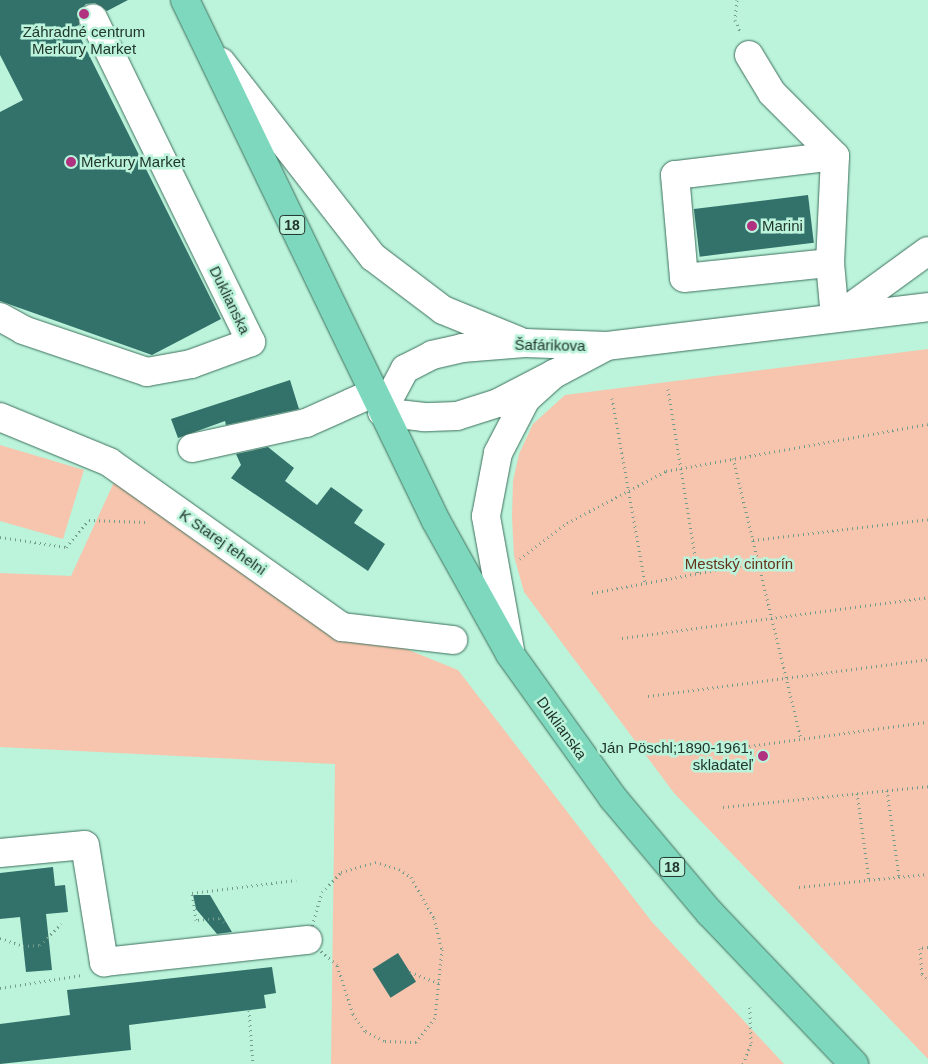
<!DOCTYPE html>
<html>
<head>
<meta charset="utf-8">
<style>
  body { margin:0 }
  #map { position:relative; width:928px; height:1064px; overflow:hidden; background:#bcf3db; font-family:Helvetica,sans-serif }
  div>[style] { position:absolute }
  .green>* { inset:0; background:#f7c5ad }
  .building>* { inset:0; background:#33716b; transform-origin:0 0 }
  .path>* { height:3px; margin-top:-1.5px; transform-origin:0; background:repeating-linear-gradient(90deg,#749c8b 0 1px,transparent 0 5px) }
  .roads { filter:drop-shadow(0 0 1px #3d705d) drop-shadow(0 0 1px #3d705d) }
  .minor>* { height:28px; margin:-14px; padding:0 14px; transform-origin:14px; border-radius:14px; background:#fff }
  .major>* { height:28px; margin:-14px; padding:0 14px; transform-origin:14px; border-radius:14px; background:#7dd8bd }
  .dots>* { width:14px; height:14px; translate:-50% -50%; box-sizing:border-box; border:2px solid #bcf3db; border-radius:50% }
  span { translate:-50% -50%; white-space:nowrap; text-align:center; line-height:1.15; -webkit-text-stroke:5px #bcf3db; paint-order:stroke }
  .shield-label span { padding:1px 4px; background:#bcf3db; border:1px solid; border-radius:4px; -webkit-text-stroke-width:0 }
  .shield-label { font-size:14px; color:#21372e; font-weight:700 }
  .poi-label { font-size:15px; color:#21372e }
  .left { translate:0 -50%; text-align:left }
  .right { translate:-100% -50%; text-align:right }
  .street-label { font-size:15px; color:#21372e }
  .park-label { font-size:15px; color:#63341b }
</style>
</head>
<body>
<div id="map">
  <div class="green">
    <i style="clip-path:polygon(928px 349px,928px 1059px,674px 793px,524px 592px,514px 556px,512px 517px,513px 481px,519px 454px,533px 424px,565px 395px)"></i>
    <i style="clip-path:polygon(0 445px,84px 470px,63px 539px,0 521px)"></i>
    <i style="clip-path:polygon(115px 480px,288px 601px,458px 670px,652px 922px,784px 1064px,331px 1064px,335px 764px,0 747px,0 573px,71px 576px)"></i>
  </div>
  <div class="building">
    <i style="clip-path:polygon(0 0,128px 0,107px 11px,95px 3px,86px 4px,80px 10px,79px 25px,75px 27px,221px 319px,152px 355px,0 301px,0 112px,23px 100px,0 55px)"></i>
    <i style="left:808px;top:195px;width:48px;height:115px;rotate:83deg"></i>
    <i style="clip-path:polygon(290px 380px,299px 409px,226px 425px,225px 421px,178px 438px,171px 419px)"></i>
    <i style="clip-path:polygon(268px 447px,294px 468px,285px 481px,317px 505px,331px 487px,363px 510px,354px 523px,385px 544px,368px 571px,231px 478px,241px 465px,236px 454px)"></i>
    <i style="clip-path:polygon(53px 867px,55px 886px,65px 885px,68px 912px,46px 914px,52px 970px,26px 972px,20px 917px,0 919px,0 873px)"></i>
    <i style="clip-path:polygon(193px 895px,210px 895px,232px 932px,217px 934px,196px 909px)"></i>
    <i style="left:398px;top:953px;width:34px;height:30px;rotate:58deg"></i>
    <i style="clip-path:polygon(272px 967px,276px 993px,264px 995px,266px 1008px,129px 1025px,131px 1050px,0 1064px,0 1024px,70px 1015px,67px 990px)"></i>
  </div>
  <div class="path">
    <i style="left:737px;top:0;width:20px;rotate:96deg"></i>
    <i style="left:735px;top:20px;width:12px;rotate:66deg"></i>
    <i style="left:668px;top:389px;width:187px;rotate:80.8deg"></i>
    <i style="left:612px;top:398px;width:188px;rotate:79.9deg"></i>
    <i style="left:733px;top:458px;width:289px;rotate:76.4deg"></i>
    <i style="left:0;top:537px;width:67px;rotate:8.6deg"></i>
    <i style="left:66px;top:547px;width:35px;rotate:-50deg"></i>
    <i style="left:89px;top:520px;width:56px;rotate:2deg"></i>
    <i style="left:753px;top:540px;width:176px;rotate:-6.8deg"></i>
    <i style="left:520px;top:559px;width:59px;rotate:-37.5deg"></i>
    <i style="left:567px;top:523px;width:112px;rotate:-27.7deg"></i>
    <i style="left:666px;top:471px;width:266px;rotate:-10.2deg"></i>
    <i style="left:592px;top:593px;width:169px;rotate:-10.6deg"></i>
    <i style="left:622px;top:638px;width:309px;rotate:-7.6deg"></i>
    <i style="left:648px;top:696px;width:282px;rotate:-7.5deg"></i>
    <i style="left:690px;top:754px;width:240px;rotate:-7.7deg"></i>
    <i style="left:887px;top:790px;width:88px;rotate:82.1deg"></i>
    <i style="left:857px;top:793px;width:88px;rotate:82.1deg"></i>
    <i style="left:723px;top:807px;width:206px;rotate:-5.8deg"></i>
    <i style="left:375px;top:862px;width:25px;rotate:16deg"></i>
    <i style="left:399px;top:869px;width:14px;rotate:34deg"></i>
    <i style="left:411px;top:877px;width:47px;rotate:60.7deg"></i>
    <i style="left:434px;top:918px;width:32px;rotate:76deg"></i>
    <i style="left:442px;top:949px;width:69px;rotate:95.8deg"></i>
    <i style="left:435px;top:1018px;width:31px;rotate:128deg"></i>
    <i style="left:416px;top:1042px;width:32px;rotate:-178deg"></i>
    <i style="left:384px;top:1041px;width:21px;rotate:-152deg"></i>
    <i style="left:365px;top:1031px;width:21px;rotate:-125deg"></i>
    <i style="left:353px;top:1014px;width:52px;rotate:-108.1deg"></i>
    <i style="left:337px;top:965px;width:38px;rotate:-139deg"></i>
    <i style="left:308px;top:940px;width:50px;rotate:-73.7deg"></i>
    <i style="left:322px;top:892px;width:28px;rotate:-46deg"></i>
    <i style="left:341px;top:872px;width:35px;rotate:-16deg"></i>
    <i style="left:799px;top:887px;width:130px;rotate:-5.8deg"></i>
    <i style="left:224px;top:922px;width:6px;rotate:-141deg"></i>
    <i style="left:219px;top:918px;width:23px;rotate:175deg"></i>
    <i style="left:196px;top:920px;width:27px;rotate:-98deg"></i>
    <i style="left:192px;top:893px;width:105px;rotate:-7.1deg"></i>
    <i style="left:0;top:938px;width:24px;rotate:19deg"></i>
    <i style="left:23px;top:946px;width:17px;rotate:-3deg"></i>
    <i style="left:40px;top:945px;width:30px;rotate:-45deg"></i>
    <i style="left:928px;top:947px;width:8px;rotate:173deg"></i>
    <i style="left:920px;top:948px;width:26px;rotate:86deg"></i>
    <i style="left:922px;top:974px;width:8px;rotate:45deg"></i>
    <i style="left:410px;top:972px;width:31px;rotate:21deg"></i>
    <i style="left:0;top:988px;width:83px;rotate:-9deg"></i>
    <i style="left:249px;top:1010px;width:54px;rotate:85.8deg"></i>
    <i style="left:743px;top:1064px;width:22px;rotate:-69deg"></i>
    <i style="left:751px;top:1043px;width:36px;rotate:-92deg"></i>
  </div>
  <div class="roads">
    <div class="minor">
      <i style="left:749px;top:55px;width:44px;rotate:58.8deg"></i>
      <i style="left:772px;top:93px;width:89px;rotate:45deg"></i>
      <i style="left:221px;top:62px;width:247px;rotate:52.1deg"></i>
      <i style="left:373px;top:257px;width:88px;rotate:37.1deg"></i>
      <i style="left:443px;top:310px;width:82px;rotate:22.2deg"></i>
      <i style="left:830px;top:263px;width:107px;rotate:-87.3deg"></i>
      <i style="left:835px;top:156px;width:161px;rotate:173.2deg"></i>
      <i style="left:675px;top:175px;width:103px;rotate:85deg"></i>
      <i style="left:684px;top:278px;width:147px;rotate:-5.9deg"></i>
      <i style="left:830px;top:263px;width:55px;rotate:84.8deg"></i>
      <i style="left:0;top:317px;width:26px;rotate:29deg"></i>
      <i style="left:23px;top:330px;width:131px;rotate:18.7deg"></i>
      <i style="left:147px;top:372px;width:45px;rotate:-10.3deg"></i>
      <i style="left:191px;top:364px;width:64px;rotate:-20.1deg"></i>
      <i style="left:251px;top:342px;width:360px;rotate:-116deg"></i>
      <i style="left:837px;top:317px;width:112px;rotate:-36deg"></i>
      <i style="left:554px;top:374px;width:63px;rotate:152.6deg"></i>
      <i style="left:498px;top:403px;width:43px;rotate:162.4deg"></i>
      <i style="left:457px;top:416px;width:33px;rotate:178deg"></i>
      <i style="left:424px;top:417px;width:42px;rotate:-173.2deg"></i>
      <i style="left:382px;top:412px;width:49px;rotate:-61.9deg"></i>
      <i style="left:405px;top:369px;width:30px;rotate:-27deg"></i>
      <i style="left:432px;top:355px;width:31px;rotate:-13deg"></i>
      <i style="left:462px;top:348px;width:63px;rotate:-4.5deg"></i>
      <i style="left:525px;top:343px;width:82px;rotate:2.1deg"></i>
      <i style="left:607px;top:346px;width:323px;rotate:-6.9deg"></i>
      <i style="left:0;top:417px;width:118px;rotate:22.4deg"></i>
      <i style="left:109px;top:462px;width:286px;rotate:35.3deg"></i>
      <i style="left:342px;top:627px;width:112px;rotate:6.7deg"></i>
      <i style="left:192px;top:448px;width:117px;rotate:-12.4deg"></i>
      <i style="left:306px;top:423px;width:73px;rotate:-24.1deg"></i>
      <i style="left:510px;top:650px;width:136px;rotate:-100.2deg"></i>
      <i style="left:486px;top:516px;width:64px;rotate:-79.2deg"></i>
      <i style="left:498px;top:453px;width:61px;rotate:-62.6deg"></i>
      <i style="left:526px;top:399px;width:38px;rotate:-42deg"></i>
      <i style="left:554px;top:374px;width:58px;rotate:-27.9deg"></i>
      <i style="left:0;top:853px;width:85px;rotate:-5.4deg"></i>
      <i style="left:85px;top:845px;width:119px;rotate:80.8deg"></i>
      <i style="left:104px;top:962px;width:205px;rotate:-6.2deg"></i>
    </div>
    <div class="major">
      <i style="left:185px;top:0;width:578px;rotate:64.28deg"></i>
      <i style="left:436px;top:521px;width:152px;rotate:60.9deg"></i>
      <i style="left:510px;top:654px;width:177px;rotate:54.4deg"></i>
      <i style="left:613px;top:798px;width:150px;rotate:49.9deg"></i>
      <i style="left:710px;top:913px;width:209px;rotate:46.4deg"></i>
    </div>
  </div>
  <div class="dots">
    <i style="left:84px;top:14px;background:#b0317f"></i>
    <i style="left:71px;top:162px;background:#b0317f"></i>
    <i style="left:752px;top:226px;background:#b0317f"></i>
    <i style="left:763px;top:756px;background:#b0317f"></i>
  </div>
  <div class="shield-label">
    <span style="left:292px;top:225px">18</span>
    <span style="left:672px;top:867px">18</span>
  </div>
  <div class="poi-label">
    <span style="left:84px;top:40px">Záhradné centrum<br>Merkury Market</span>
    <span class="left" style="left:81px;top:162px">Merkury Market</span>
    <span class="left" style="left:762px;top:226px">Marini</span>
    <span class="right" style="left:753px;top:756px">Ján Pöschl;1890-1961,<br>skladateľ</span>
  </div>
  <div class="street-label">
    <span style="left:230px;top:300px;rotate:64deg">Duklianska</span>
    <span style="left:550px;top:345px;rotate:1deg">Šafárikova</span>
    <span style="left:223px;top:542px;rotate:35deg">K Starej tehelni</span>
    <span style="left:562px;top:728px;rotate:54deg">Duklianska</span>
  </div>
  <div class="park-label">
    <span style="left:739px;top:564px">Mestský cintorín</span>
  </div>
</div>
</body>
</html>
